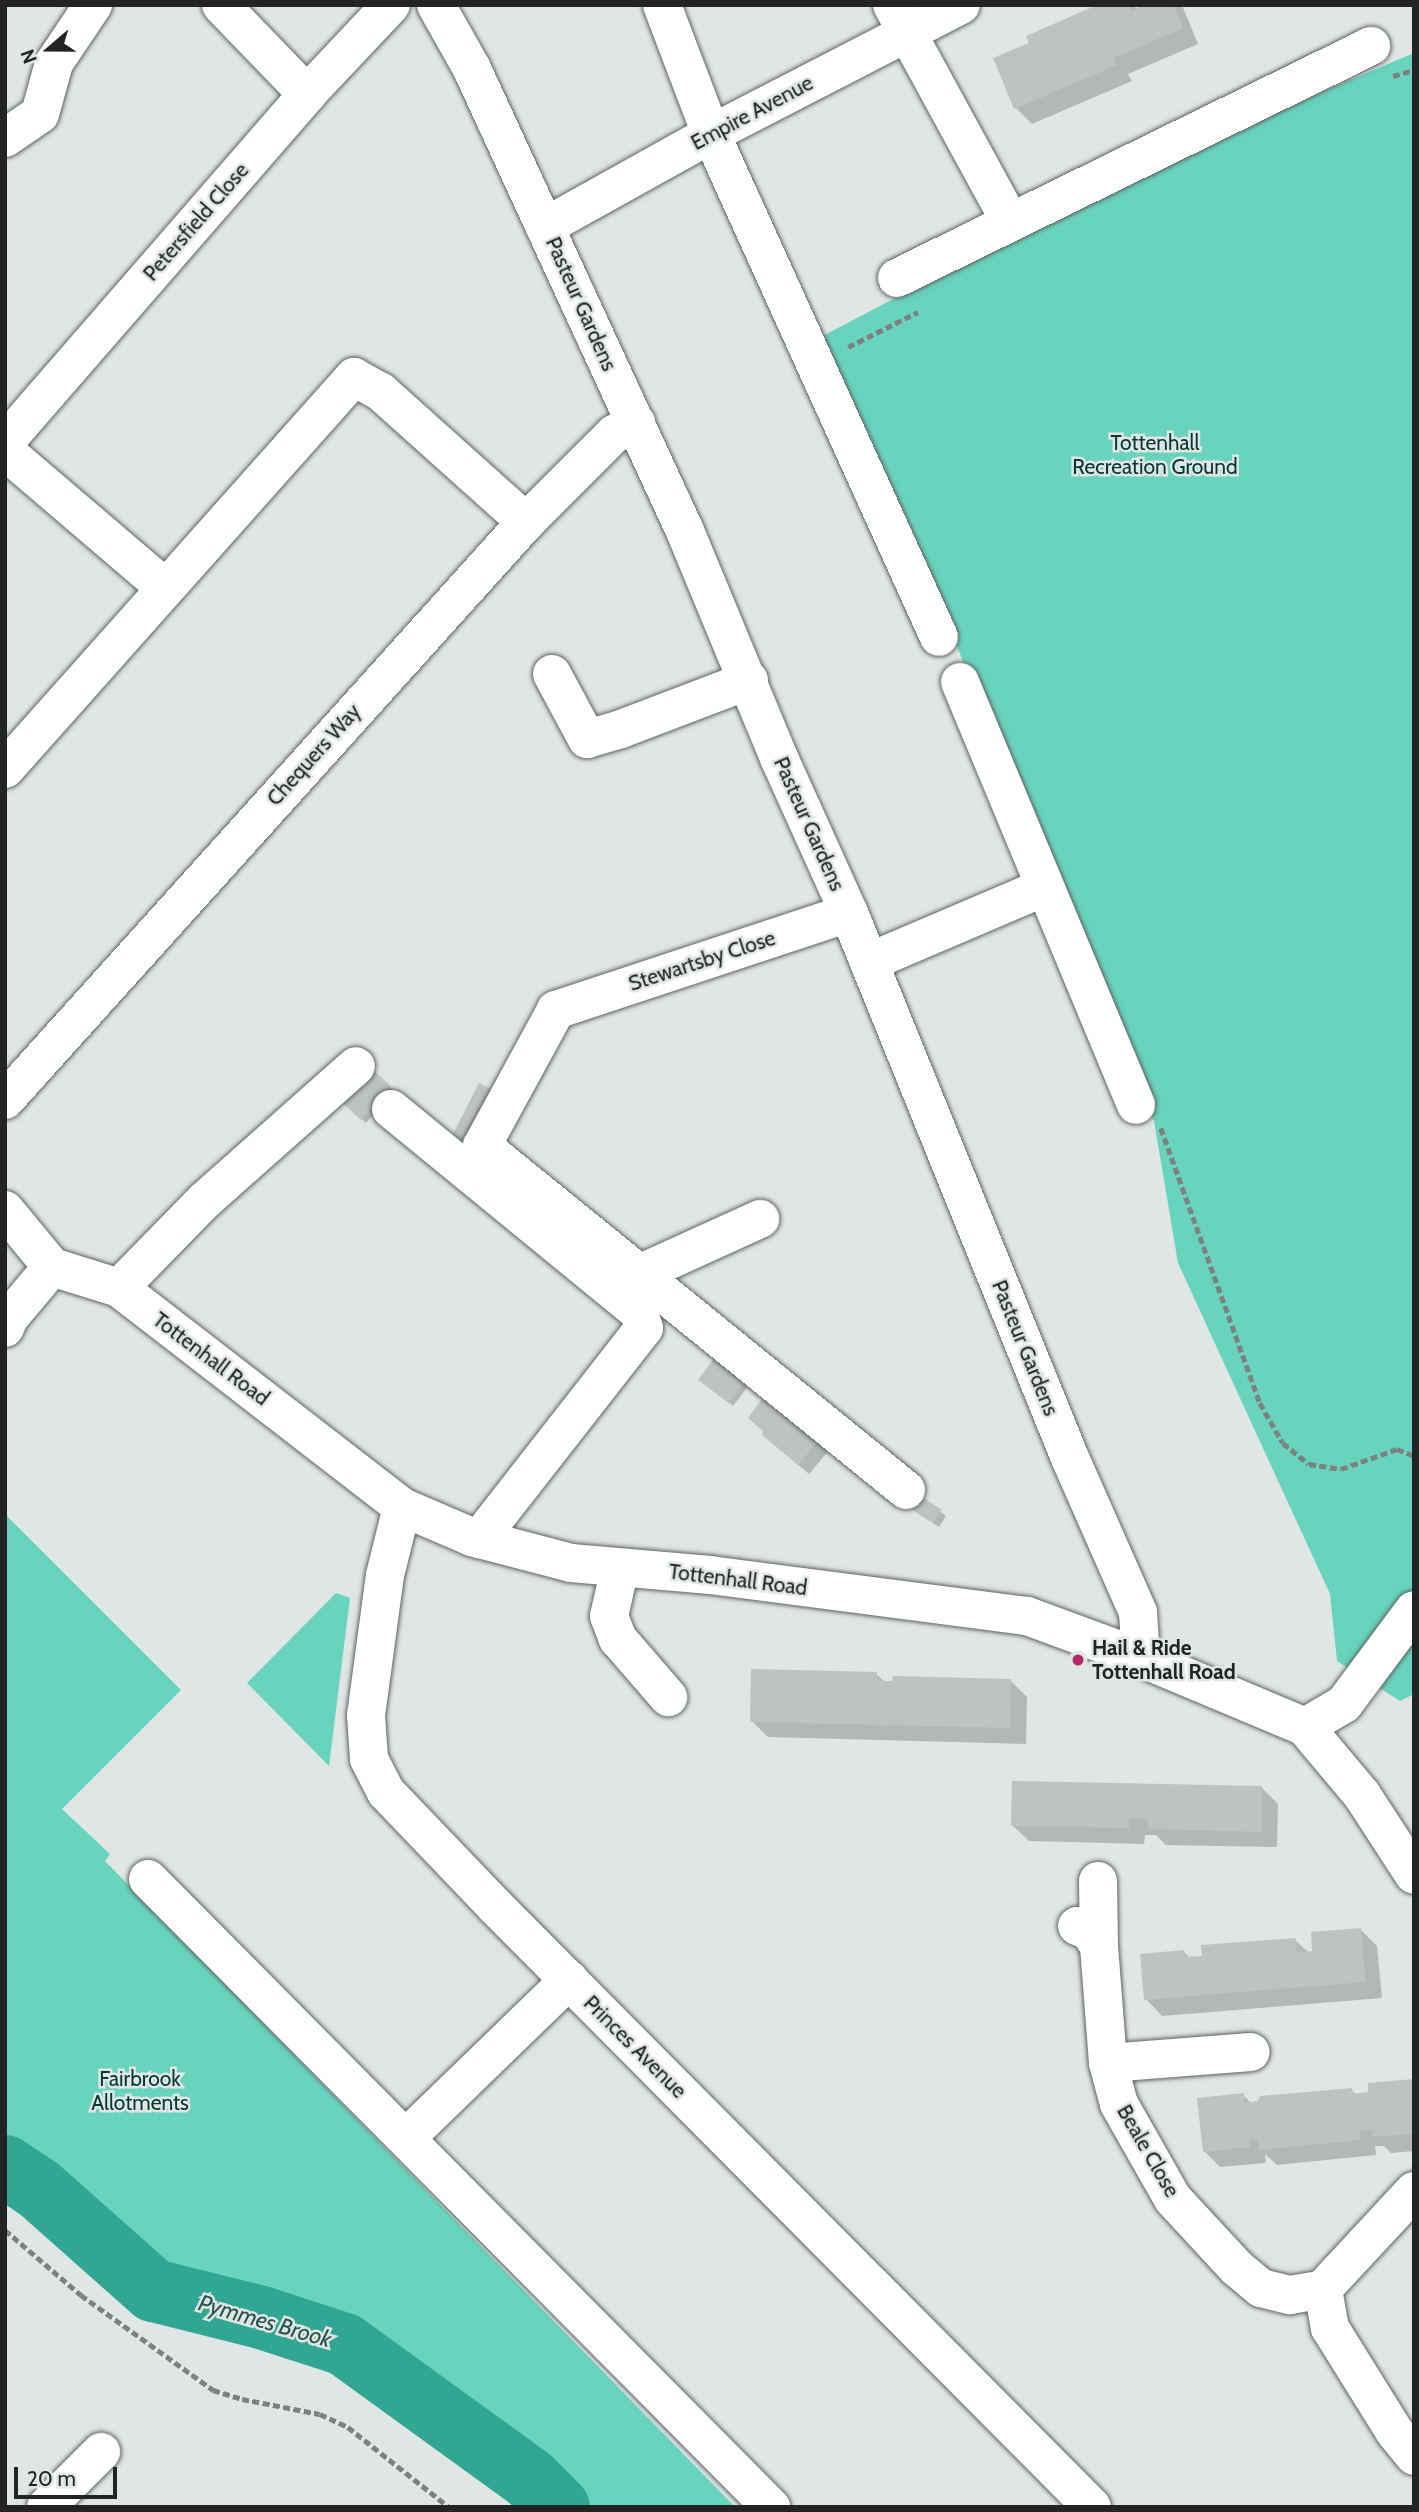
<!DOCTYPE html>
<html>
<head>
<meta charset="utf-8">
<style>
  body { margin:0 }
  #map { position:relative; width:1419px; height:2512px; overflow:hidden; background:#e0e6e4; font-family:Cabin,sans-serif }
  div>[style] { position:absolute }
  .green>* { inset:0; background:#68d4be }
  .shadow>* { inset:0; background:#0003 }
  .river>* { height:63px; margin:-31.5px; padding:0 31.5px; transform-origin:31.5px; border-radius:31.5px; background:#31a793 }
  .building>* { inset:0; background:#bdc3c1; transform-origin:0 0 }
  .path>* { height:4.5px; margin-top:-2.25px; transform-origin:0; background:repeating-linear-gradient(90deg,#7d8180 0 7px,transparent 0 10.5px) }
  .roads { filter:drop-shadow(0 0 2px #5e6361) drop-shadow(0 0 2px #5e6361) }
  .minor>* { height:38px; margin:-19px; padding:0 19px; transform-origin:19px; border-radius:19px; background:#fff }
  .dots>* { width:19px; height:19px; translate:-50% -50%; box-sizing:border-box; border:4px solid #e0e6e4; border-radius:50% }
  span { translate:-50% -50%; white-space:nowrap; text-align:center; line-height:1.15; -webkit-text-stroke:5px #e0e6e4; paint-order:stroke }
  .street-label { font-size:21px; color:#222423 }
  .park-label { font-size:21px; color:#043931 }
  .poi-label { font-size:21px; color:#222423; font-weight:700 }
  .left { translate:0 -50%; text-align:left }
  .water-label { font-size:23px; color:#27564d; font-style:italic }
  .frame { position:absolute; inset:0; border:7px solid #222423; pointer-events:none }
  .north { position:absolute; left:14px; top:14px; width:70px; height:70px; -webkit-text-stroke:5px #e0e6e4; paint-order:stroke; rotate:250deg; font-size:19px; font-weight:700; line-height:28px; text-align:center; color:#222423 }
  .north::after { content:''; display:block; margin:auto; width:24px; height:32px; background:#222423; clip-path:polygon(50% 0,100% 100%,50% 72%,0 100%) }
  .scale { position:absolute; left:14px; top:2467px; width:103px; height:32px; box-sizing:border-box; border:4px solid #222423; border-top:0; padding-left:9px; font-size:21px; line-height:24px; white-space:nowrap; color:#222423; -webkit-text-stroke:5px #e0e6e4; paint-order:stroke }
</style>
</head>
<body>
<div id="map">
  <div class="green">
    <i style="clip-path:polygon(1414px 53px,1414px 1694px,1400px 1701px,1337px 1661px,1330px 1594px,1178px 1263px,1154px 1121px,953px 637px,817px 339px,1148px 165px)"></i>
    <i style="clip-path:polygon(5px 1514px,181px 1690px,62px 1809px,110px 1854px,105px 1861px,735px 2507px,579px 2507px,548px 2475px,340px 2325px,167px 2282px,5px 2157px)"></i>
    <i style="clip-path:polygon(336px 1593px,350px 1598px,329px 1766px,247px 1683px)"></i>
  </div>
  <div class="shadow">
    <i style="clip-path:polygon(1102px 5px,1133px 5px,1138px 10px,1144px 5px,1182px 5px,1198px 44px,1128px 74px,1132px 81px,1032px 124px,1016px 108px,1031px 44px)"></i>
    <i style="clip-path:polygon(390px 1087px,394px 1092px,366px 1123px,337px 1095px)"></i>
    <i style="clip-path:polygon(752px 1381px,733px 1406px,704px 1383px)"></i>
    <i style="clip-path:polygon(821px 1437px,831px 1448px,809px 1474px,775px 1445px)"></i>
    <i style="clip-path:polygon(941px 1512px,946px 1516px,939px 1527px,917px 1513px)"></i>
    <i style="clip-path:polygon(876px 1674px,886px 1683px,1011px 1681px,1027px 1697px,1026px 1744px,768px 1737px,752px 1721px)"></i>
    <i style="clip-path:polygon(1262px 1788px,1278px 1804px,1277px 1847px,1166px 1845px,1156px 1835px,1145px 1835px,1144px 1844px,1029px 1841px,1012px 1825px)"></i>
    <i style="clip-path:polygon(1361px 1930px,1377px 1946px,1382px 1998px,1162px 2016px,1146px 1999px,1184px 1952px,1191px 1959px,1295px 1940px,1309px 1953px)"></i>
    <i style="clip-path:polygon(1414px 2081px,1414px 2151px,1391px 2153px,1384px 2146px,1375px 2146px,1376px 2155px,1277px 2165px,1265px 2154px,1266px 2163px,1220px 2167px,1204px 2151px,1243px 2095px,1252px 2104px,1351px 2090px,1357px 2095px)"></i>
  </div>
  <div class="river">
    <i style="left:5px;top:2166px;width:40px;rotate:34deg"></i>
    <i style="left:38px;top:2188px;width:154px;rotate:41.6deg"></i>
    <i style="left:153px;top:2290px;width:111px;rotate:14deg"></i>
    <i style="left:261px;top:2317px;width:87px;rotate:18deg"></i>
    <i style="left:344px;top:2344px;width:228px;rotate:35.9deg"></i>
    <i style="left:529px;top:2478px;width:41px;rotate:45deg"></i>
  </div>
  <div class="building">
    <i style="clip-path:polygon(1097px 5px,1129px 5px,1132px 11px,1142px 5px,1174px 5px,1183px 28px,1114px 58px,1117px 65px,1014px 109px,993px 58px,1029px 43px,1026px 36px)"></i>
    <i style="clip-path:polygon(368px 1066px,391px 1086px,361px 1120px,334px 1095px)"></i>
    <i style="left:479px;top:1083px;width:22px;height:59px;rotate:27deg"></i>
    <i style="left:719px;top:1352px;width:38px;height:35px;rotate:37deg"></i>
    <i style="clip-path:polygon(766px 1393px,822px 1436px,798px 1465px,762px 1435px,763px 1431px,748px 1418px)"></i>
    <i style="left:919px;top:1495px;width:27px;height:16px;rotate:33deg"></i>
    <i style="clip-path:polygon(751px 1669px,877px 1672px,877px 1681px,892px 1681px,893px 1676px,1011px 1679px,1010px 1728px,750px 1722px)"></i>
    <i style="clip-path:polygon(1012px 1781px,1262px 1786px,1262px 1832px,1148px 1829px,1148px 1819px,1129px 1819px,1129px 1828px,1011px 1826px)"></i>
    <i style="clip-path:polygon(1361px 1928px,1366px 1982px,1144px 2000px,1140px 1954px,1184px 1950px,1185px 1957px,1202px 1956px,1201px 1945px,1296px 1938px,1297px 1953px,1312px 1951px,1311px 1932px)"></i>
    <i style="clip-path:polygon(1414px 2079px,1414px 2134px,1373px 2137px,1372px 2130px,1360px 2131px,1361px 2140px,1259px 2150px,1258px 2139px,1250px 2140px,1251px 2147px,1203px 2152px,1197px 2098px,1244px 2093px,1245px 2103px,1258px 2101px,1260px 2096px,1352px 2088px,1353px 2094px,1368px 2092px,1368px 2083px)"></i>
  </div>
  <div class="path">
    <i style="left:1393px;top:76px;width:22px;rotate:-16deg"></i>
    <i style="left:848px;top:347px;width:78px;rotate:-26.6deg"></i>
    <i style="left:1161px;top:1128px;width:292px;rotate:70.2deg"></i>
    <i style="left:1260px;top:1403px;width:46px;rotate:60.1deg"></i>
    <i style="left:1283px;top:1443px;width:33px;rotate:39deg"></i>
    <i style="left:1309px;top:1464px;width:32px;rotate:9deg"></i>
    <i style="left:1341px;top:1469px;width:59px;rotate:-19.7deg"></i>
    <i style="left:1397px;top:1449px;width:18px;rotate:22deg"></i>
    <i style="left:5px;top:2230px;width:100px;rotate:40.5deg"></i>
    <i style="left:81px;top:2295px;width:163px;rotate:35.7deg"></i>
    <i style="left:213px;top:2390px;width:30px;rotate:17deg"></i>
    <i style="left:242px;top:2399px;width:79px;rotate:10.9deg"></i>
    <i style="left:320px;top:2414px;width:31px;rotate:25deg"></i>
    <i style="left:348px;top:2427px;width:129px;rotate:38.4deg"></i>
  </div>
  <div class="roads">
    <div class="minor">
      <i style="left:221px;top:5px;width:124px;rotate:46deg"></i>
      <i style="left:436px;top:5px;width:73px;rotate:60.6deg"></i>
      <i style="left:472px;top:69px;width:509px;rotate:65.25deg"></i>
      <i style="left:685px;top:531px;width:246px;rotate:67.5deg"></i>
      <i style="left:779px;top:758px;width:170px;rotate:65.7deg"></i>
      <i style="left:849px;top:913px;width:588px;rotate:67.93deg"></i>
      <i style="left:1070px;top:1458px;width:168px;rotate:66.2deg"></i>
      <i style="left:1138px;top:1612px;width:46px;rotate:86.3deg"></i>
      <i style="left:662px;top:5px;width:138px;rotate:69.2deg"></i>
      <i style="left:711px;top:134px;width:552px;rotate:65.62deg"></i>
      <i style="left:892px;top:5px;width:246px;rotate:61.4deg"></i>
      <i style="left:5px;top:138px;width:42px;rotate:-34.4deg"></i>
      <i style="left:40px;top:114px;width:53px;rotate:-74.6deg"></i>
      <i style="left:54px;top:63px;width:70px;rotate:-56.1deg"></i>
      <i style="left:546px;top:226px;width:189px;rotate:-29.1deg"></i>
      <i style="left:711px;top:134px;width:281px;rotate:-27.3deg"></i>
      <i style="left:897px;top:278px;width:528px;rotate:-26.08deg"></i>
      <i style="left:5px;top:442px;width:461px;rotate:-49deg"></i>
      <i style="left:307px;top:94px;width:122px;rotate:-46.7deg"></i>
      <i style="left:5px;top:451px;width:209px;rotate:40.5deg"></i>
      <i style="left:552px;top:674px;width:74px;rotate:61.7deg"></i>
      <i style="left:587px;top:739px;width:35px;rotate:-16deg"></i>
      <i style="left:621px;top:729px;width:137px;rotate:-20.9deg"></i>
      <i style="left:960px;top:682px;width:458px;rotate:67.4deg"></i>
      <i style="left:5px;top:769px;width:525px;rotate:-48.32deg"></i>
      <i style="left:354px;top:377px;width:31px;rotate:29deg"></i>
      <i style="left:381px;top:392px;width:195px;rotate:41.9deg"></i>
      <i style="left:849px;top:913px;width:309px;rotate:161.7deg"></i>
      <i style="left:556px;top:1010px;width:155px;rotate:118.6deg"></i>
      <i style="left:482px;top:1146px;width:546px;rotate:39.05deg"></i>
      <i style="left:869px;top:962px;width:191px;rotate:-23.1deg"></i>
      <i style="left:5px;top:1100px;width:778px;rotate:-47.97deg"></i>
      <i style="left:526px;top:522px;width:124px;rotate:-45deg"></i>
      <i style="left:614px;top:434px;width:25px;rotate:-27deg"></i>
      <i style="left:391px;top:1109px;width:320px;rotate:39.3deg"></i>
      <i style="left:639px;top:1312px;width:17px;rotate:73deg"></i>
      <i style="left:644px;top:1328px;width:268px;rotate:128deg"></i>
      <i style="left:5px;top:1210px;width:74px;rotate:50.5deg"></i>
      <i style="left:52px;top:1267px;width:70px;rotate:17.4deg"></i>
      <i style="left:119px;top:1288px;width:358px;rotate:37.7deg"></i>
      <i style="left:402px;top:1507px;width:76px;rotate:23.2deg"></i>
      <i style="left:472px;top:1537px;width:102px;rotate:14.7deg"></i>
      <i style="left:571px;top:1563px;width:140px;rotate:4.9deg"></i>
      <i style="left:710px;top:1575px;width:320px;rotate:7.4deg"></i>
      <i style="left:1027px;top:1616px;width:121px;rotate:20.2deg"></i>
      <i style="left:1141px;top:1658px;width:178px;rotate:22.8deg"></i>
      <i style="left:1305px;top:1727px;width:89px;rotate:50deg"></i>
      <i style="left:1362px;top:1795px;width:95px;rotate:57deg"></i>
      <i style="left:641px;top:1273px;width:131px;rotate:-24.4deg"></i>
      <i style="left:119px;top:1288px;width:122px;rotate:-45.7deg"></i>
      <i style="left:204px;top:1201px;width:203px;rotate:-41.6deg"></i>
      <i style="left:5px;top:1328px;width:11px;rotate:-68deg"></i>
      <i style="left:9px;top:1318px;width:67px;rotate:-49.9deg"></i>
      <i style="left:402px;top:1507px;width:70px;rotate:104deg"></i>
      <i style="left:385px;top:1575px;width:141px;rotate:97.7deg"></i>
      <i style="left:366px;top:1715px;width:44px;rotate:86.1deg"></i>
      <i style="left:369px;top:1759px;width:37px;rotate:63deg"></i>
      <i style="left:386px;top:1792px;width:158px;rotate:46.3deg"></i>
      <i style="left:495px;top:1906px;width:847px;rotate:45.19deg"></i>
      <i style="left:620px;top:1568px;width:49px;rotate:102.9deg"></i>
      <i style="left:609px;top:1616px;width:25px;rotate:69deg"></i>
      <i style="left:618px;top:1639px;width:77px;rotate:49.2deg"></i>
      <i style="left:1305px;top:1727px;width:45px;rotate:-30.5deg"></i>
      <i style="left:1344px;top:1704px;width:117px;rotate:-53.3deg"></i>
      <i style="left:148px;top:1879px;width:885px;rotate:45.23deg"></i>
      <i style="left:1098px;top:1881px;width:65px;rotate:89.1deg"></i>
      <i style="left:1077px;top:1926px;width:13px;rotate:23deg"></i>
      <i style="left:1089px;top:1931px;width:18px;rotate:56deg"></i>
      <i style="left:1099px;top:1946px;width:117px;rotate:85.6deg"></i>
      <i style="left:1108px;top:2063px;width:42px;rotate:75deg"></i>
      <i style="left:1119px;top:2104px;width:109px;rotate:60.4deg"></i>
      <i style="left:1173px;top:2199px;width:94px;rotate:47.2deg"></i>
      <i style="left:1237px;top:2268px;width:31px;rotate:40deg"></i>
      <i style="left:1261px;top:2288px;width:30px;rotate:14deg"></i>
      <i style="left:1290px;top:2295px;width:34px;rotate:-10deg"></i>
      <i style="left:1108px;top:2063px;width:143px;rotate:-4.4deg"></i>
      <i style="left:407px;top:2137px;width:226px;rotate:-44.1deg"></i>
      <i style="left:1414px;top:2191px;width:134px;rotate:132.9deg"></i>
      <i style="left:1323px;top:2289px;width:40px;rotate:80deg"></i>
      <i style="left:1330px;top:2328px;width:121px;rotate:58.1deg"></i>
      <i style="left:1394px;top:2431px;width:32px;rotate:51deg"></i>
      <i style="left:46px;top:2507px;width:78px;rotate:-45deg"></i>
    </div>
  </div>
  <div class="dots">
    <i style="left:1078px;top:1660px;background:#b52b69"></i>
  </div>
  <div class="street-label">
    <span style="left:752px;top:113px;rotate:-28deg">Empire Avenue</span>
    <span style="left:196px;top:222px;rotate:-49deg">Petersfield Close</span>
    <span style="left:581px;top:304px;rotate:66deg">Pasteur Gardens</span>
    <span style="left:314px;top:755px;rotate:-48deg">Chequers Way</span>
    <span style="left:809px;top:824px;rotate:66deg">Pasteur Gardens</span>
    <span style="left:702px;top:961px;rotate:-18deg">Stewartsby Close</span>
    <span style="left:1025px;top:1348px;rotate:68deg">Pasteur Gardens</span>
    <span style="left:211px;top:1359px;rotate:37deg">Tottenhall Road</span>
    <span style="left:738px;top:1580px;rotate:7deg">Tottenhall Road</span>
    <span style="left:635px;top:2047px;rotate:45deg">Princes Avenue</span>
    <span style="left:1148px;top:2151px;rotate:60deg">Beale Close</span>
  </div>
  <div class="park-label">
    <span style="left:1155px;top:455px">Tottenhall<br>Recreation Ground</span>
    <span style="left:140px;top:2091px">Fairbrook<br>Allotments</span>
  </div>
  <div class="poi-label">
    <span class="left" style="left:1092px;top:1660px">Hail &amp; Ride<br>Tottenhall Road</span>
  </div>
  <div class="water-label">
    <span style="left:265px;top:2321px;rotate:16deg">Pymmes Brook</span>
  </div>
  <div class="frame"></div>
  <div class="north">N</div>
  <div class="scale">20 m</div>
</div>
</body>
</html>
